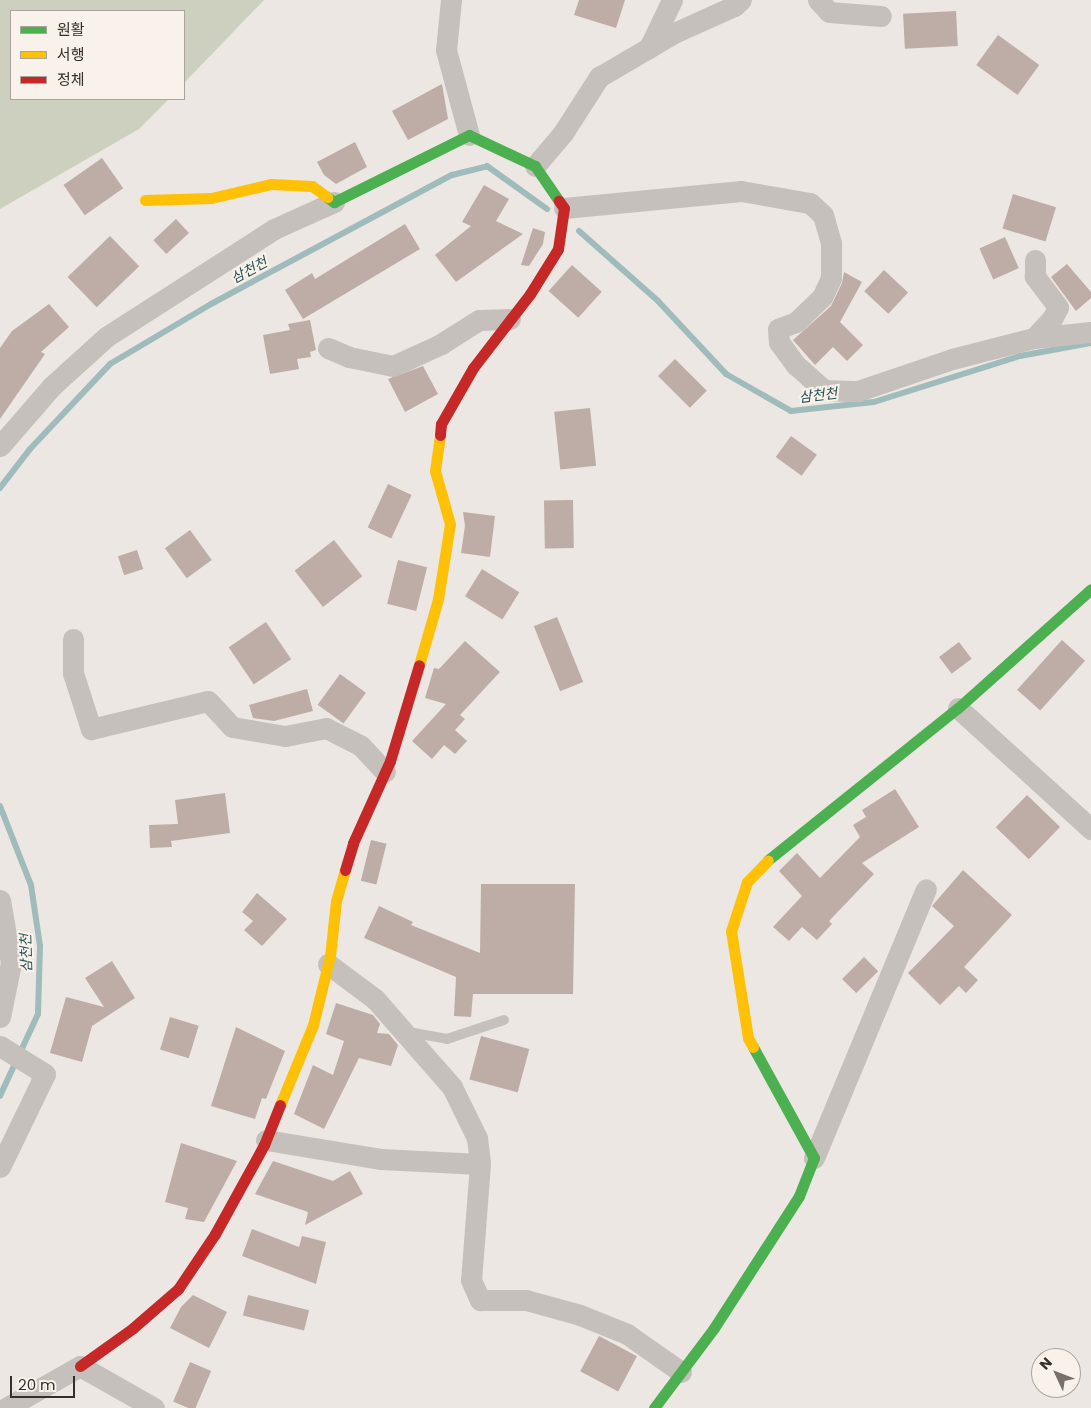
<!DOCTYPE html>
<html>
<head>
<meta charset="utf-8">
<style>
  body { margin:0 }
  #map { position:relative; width:1091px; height:1408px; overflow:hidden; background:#ece7e2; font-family:Poppins,"Noto Sans KR",sans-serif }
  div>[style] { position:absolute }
  .green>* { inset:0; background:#cdd0be }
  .stream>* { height:6px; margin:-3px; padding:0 3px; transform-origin:3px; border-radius:3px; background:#a0bbbb }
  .building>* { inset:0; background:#beada6; transform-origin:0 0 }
  .lane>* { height:10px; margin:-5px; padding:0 5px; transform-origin:5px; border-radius:5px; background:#c5c0bb }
  .street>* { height:21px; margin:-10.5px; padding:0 10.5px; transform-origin:10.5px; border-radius:10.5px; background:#c5c0bb }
  .fast>* { height:11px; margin:-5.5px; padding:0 5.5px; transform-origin:5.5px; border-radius:5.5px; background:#4caf50 }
  .slow>* { height:11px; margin:-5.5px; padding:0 5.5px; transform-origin:5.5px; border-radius:5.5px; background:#ffc107 }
  .jam>* { height:11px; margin:-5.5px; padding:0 5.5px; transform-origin:5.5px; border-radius:5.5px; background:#c62828 }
  span { translate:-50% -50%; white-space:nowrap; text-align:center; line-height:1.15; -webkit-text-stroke:4px #f8f2ea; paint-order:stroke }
  .water-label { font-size:14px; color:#234f53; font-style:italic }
  .legend { position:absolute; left:10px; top:10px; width:175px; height:90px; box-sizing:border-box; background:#f8f2ea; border:1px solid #aaa49d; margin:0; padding:6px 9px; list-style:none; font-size:15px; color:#362e2a }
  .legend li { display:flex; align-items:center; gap:10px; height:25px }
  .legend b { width:25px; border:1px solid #aaa49d }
  .north { position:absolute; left:1031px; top:1348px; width:50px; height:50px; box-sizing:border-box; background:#f8f2ea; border:1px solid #aaa49d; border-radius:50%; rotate:313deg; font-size:14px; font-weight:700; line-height:20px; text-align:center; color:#362e2a }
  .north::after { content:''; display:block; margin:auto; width:18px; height:22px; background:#766f6a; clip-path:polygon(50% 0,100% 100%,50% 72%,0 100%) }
  .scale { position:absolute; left:10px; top:1376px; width:65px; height:22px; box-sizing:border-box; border:2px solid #362e2a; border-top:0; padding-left:6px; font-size:15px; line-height:18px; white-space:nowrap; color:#362e2a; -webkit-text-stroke:4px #f8f2ea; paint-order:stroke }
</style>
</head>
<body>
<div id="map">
  <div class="green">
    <i style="clip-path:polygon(0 0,264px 0,184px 83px,184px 11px,11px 11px,11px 99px,169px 99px,139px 129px,0 209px)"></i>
  </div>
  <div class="stream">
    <i style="left:579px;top:231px;width:106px;rotate:41.5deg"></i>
    <i style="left:658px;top:301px;width:100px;rotate:47deg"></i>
    <i style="left:726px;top:374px;width:75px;rotate:29.6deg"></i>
    <i style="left:791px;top:411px;width:83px;rotate:-6.2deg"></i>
    <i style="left:874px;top:402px;width:153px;rotate:-17.5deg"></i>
    <i style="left:1020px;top:356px;width:72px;rotate:-10.4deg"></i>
    <i style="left:0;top:488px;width:49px;rotate:-52.4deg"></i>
    <i style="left:30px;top:449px;width:117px;rotate:-46.7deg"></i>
    <i style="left:110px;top:364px;width:117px;rotate:-30.7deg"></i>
    <i style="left:211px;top:304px;width:273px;rotate:-28.2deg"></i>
    <i style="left:452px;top:175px;width:36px;rotate:-14deg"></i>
    <i style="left:487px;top:166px;width:74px;rotate:35.6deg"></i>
    <i style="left:0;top:806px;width:85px;rotate:68.6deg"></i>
    <i style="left:31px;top:885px;width:62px;rotate:81.6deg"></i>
    <i style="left:40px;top:946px;width:68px;rotate:91.7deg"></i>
    <i style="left:38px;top:1014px;width:90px;rotate:114.9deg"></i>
  </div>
  <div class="building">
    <i style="clip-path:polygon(579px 0,625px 0,616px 28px,574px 15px)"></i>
    <i style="left:956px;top:11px;width:35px;height:53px;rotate:87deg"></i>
    <i style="left:998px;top:35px;width:51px;height:37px;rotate:36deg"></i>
    <i style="clip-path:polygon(442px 84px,448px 119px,408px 140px,392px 111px)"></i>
    <i style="clip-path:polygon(355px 142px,367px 167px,336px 184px,324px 175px,317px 162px)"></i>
    <i style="left:102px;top:158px;width:37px;height:47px;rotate:55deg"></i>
    <i style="clip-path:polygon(484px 185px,509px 199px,496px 221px,523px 234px,456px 282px,435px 255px,471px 226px,462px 222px)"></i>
    <i style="left:1013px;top:194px;width:45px;height:36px;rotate:17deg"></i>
    <i style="left:176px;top:219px;width:19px;height:31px;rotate:47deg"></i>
    <i style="clip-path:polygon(405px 224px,420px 249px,303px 319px,285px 290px,312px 273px,315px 279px)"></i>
    <i style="clip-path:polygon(533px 228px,545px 232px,543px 244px,529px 266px,521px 265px)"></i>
    <i style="left:110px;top:236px;width:42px;height:59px;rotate:46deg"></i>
    <i style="left:1005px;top:237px;width:34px;height:28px;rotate:66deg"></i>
    <i style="clip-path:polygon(1067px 264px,1091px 292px,1091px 298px,1076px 311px,1051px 277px)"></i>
    <i style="left:572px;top:265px;width:40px;height:35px;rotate:42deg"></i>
    <i style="left:884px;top:270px;width:33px;height:29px;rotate:43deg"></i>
    <i style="clip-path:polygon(844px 272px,862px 282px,840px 322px,863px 345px,847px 361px,833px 347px,815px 365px,793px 340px,831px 306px,842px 283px)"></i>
    <i style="clip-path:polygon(49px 304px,69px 327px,41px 352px,45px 354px,0 419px,0 348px,12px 331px)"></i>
    <i style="clip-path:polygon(310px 320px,316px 350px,310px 352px,311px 357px,297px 359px,299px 369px,270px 374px,263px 335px,290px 330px,288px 324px)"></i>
    <i style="left:675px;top:359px;width:45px;height:24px;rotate:45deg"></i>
    <i style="clip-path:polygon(423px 366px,438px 394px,405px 412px,388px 379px)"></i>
    <i style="left:590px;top:408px;width:58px;height:36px;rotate:84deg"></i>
    <i style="left:791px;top:436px;width:32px;height:26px;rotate:36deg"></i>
    <i style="left:388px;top:484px;width:26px;height:48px;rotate:25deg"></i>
    <i style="left:573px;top:500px;width:48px;height:29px;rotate:89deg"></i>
    <i style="clip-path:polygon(463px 512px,495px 516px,490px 557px,461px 553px,465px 526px)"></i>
    <i style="left:190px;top:530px;width:37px;height:31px;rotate:54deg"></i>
    <i style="left:334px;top:540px;width:46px;height:50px;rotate:52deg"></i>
    <i style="left:137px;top:550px;width:20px;height:20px;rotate:72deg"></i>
    <i style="left:398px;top:560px;width:30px;height:45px;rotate:14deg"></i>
    <i style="left:482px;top:569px;width:44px;height:32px;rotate:32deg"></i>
    <i style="left:557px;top:617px;width:70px;height:25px;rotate:68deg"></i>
    <i style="left:266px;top:622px;width:45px;height:45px;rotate:56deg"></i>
    <i style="left:1062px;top:640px;width:31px;height:67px;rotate:42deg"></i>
    <i style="clip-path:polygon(465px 641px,500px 672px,460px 715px,465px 719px,455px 730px,467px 741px,455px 754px,444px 745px,432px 759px,412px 741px,446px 704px,425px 698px,434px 668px,439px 669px)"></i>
    <i style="left:959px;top:642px;width:21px;height:25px;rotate:53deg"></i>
    <i style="left:340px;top:674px;width:32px;height:38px;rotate:36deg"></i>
    <i style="clip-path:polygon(307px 689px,313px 711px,274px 721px,253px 718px,249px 705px)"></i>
    <i style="clip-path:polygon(895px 789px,919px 827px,862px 863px,874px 874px,829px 921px,832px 924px,817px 940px,802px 927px,789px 941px,773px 927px,802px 896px,779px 871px,797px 853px,820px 878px,860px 837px,853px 825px,866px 817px,862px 810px)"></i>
    <i style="clip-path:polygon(225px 793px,230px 833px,171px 841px,172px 847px,150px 848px,149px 825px,178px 824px,175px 800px)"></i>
    <i style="left:1027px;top:795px;width:46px;height:45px;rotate:44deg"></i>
    <i style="left:371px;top:840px;width:16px;height:42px;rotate:14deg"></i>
    <i style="clip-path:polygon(963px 870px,1012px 915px,964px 967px,978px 980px,966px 993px,959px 986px,940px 1005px,908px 973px,954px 926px,932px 906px)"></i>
    <i style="clip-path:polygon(481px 884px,575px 884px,573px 994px,473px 994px,471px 1017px,454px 1016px,456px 977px,364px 938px,379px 906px,413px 922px,411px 925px,480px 953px)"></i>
    <i style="clip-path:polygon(257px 893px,287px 919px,262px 946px,244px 930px,253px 921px,242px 912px)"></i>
    <i style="left:864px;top:957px;width:20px;height:31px;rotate:45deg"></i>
    <i style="clip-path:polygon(112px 961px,135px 998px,92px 1026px,82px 1062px,50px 1053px,66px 997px,104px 1007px,85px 978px)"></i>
    <i style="clip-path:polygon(336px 1003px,373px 1015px,380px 1024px,377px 1033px,389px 1034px,398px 1045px,391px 1066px,359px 1058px,324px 1129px,294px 1114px,313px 1065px,333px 1075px,344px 1041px,326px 1034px)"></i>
    <i style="left:170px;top:1017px;width:30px;height:34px;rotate:17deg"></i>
    <i style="clip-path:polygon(236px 1027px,285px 1051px,266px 1099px,262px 1098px,255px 1119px,211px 1106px)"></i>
    <i style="left:481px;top:1036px;width:50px;height:45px;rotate:15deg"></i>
    <i style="clip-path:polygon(181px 1143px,237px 1161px,204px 1222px,185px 1219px,188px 1208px,165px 1202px)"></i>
    <i style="clip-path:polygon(273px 1161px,333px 1181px,350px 1171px,363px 1194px,305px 1225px,308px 1212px,255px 1194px)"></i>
    <i style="clip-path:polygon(252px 1229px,299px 1247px,302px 1236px,326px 1242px,316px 1284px,242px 1256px)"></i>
    <i style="clip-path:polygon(193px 1295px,227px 1312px,209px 1348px,170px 1328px,181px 1307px)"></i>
    <i style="left:248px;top:1295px;width:63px;height:21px;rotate:14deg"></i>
    <i style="left:599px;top:1336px;width:43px;height:40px;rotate:28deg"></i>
    <i style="left:190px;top:1362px;width:23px;height:43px;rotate:23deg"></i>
  </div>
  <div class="lane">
    <i style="left:408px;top:1032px;width:40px;rotate:10deg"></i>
    <i style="left:447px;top:1039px;width:60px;rotate:-18.4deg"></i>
  </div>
  <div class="street">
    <i style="left:451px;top:0;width:50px;rotate:95.7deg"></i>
    <i style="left:446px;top:50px;width:88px;rotate:74.9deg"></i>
    <i style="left:818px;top:0;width:16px;rotate:47deg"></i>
    <i style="left:829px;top:12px;width:52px;rotate:4.4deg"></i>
    <i style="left:649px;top:48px;width:53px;rotate:-64.4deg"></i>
    <i style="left:535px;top:166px;width:43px;rotate:-49.7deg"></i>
    <i style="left:563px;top:133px;width:67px;rotate:-57.3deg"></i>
    <i style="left:599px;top:77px;width:87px;rotate:-30.4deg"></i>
    <i style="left:674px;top:33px;width:66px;rotate:-24.2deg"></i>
    <i style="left:734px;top:6px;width:9px;rotate:-41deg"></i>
    <i style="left:564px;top:208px;width:178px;rotate:-5.5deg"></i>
    <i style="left:741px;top:191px;width:70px;rotate:9.9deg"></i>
    <i style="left:810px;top:203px;width:18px;rotate:43deg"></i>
    <i style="left:823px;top:215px;width:29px;rotate:74deg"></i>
    <i style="left:831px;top:243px;width:35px;rotate:90deg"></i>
    <i style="left:831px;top:278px;width:21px;rotate:115deg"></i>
    <i style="left:822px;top:297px;width:36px;rotate:136deg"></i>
    <i style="left:796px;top:322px;width:19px;rotate:159deg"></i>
    <i style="left:778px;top:329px;width:13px;rotate:86deg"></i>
    <i style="left:779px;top:342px;width:29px;rotate:54deg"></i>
    <i style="left:796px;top:365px;width:38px;rotate:42deg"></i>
    <i style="left:824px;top:390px;width:34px;rotate:2deg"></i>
    <i style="left:858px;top:391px;width:99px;rotate:-18.8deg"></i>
    <i style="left:952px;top:359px;width:85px;rotate:-14.4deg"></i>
    <i style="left:1034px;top:338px;width:57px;rotate:-6deg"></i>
    <i style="left:1034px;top:338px;width:26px;rotate:-47deg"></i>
    <i style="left:1052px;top:319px;width:13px;rotate:-63deg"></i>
    <i style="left:1058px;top:307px;width:39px;rotate:-127deg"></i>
    <i style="left:1035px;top:276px;width:16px;rotate:-90deg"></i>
    <i style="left:328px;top:348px;width:23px;rotate:23deg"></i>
    <i style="left:349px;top:357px;width:45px;rotate:11.6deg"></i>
    <i style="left:393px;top:366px;width:53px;rotate:-24.6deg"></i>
    <i style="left:441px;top:344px;width:45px;rotate:-32.3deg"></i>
    <i style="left:479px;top:320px;width:31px;rotate:-2deg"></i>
    <i style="left:0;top:446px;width:79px;rotate:-49.1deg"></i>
    <i style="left:52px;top:386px;width:73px;rotate:-42.2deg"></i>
    <i style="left:106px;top:337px;width:200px;rotate:-32.7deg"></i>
    <i style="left:274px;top:229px;width:66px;rotate:-24.2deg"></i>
    <i style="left:73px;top:639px;width:34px;rotate:90deg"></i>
    <i style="left:73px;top:673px;width:59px;rotate:72.2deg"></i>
    <i style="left:91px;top:729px;width:120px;rotate:-13.5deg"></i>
    <i style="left:208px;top:701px;width:35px;rotate:47deg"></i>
    <i style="left:232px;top:727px;width:54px;rotate:9.6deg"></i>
    <i style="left:285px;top:736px;width:42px;rotate:-11deg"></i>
    <i style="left:326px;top:728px;width:39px;rotate:27deg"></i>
    <i style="left:361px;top:746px;width:35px;rotate:47deg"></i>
    <i style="left:958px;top:708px;width:180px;rotate:42.3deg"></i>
    <i style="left:0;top:900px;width:64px;rotate:80.1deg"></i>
    <i style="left:11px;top:963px;width:55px;rotate:101.5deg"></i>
    <i style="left:328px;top:964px;width:59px;rotate:36.7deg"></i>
    <i style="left:375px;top:999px;width:117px;rotate:48.8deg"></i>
    <i style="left:452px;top:1087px;width:57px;rotate:63.9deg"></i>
    <i style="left:477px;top:1138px;width:26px;rotate:83deg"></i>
    <i style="left:0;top:1046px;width:53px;rotate:31.9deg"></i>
    <i style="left:45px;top:1074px;width:103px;rotate:115.8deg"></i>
    <i style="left:266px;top:1140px;width:117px;rotate:9.4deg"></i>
    <i style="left:381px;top:1159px;width:99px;rotate:2.9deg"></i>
    <i style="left:480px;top:1164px;width:116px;rotate:94.4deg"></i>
    <i style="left:471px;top:1280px;width:22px;rotate:66deg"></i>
    <i style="left:480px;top:1300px;width:46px"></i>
    <i style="left:526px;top:1300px;width:56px;rotate:15.5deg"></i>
    <i style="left:580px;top:1315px;width:51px;rotate:22deg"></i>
    <i style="left:627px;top:1334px;width:66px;rotate:35.1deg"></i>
    <i style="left:814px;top:1158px;width:291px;rotate:-67.4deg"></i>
    <i style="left:6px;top:1408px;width:85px;rotate:-29.6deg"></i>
    <i style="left:80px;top:1366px;width:85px;rotate:29.6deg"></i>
  </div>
  <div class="fast">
    <i style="left:327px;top:197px;width:9px;rotate:36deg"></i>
    <i style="left:334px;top:202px;width:151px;rotate:-26.4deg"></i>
    <i style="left:469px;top:135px;width:73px;rotate:25.2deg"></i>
    <i style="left:535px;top:166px;width:42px;rotate:55.6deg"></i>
    <i style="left:768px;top:860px;width:243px;rotate:-38.7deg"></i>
    <i style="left:958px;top:708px;width:178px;rotate:-41.8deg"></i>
    <i style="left:654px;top:1408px;width:100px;rotate:-53.1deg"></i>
    <i style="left:714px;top:1328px;width:157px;rotate:-57.2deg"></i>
    <i style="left:799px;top:1196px;width:41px;rotate:-68.5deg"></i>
    <i style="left:814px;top:1158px;width:127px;rotate:-118.8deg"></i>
  </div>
  <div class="slow">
    <i style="left:145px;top:200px;width:66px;rotate:-1.7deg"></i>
    <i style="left:211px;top:198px;width:62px;rotate:-13.1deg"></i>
    <i style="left:271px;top:184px;width:41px;rotate:2.8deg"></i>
    <i style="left:312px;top:186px;width:19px;rotate:36deg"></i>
    <i style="left:419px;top:665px;width:69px;rotate:-73.9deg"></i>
    <i style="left:438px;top:599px;width:76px;rotate:-80.9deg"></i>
    <i style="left:450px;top:524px;width:55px;rotate:-105.8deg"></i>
    <i style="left:435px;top:471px;width:36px;rotate:-82deg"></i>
    <i style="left:753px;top:1047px;width:10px;rotate:-119deg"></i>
    <i style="left:748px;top:1038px;width:108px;rotate:-99deg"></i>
    <i style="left:731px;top:931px;width:52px;rotate:-71.9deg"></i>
    <i style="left:747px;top:882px;width:30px;rotate:-46deg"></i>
    <i style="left:280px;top:1105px;width:87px;rotate:-67.6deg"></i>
    <i style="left:313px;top:1025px;width:71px;rotate:-76.2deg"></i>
    <i style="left:330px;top:956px;width:55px;rotate:-83.8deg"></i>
    <i style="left:336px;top:901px;width:32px;rotate:-74deg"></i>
  </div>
  <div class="jam">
    <i style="left:440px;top:435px;width:11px;rotate:-85deg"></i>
    <i style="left:441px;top:424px;width:64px;rotate:-60.3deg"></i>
    <i style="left:473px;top:368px;width:93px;rotate:-52.4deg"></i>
    <i style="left:530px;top:294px;width:53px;rotate:-58.1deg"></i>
    <i style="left:558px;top:249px;width:41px;rotate:-81.7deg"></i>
    <i style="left:564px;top:208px;width:9px;rotate:-126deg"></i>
    <i style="left:345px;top:870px;width:28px;rotate:-73deg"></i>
    <i style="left:353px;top:843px;width:90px;rotate:-65.7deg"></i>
    <i style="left:390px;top:761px;width:100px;rotate:-73.2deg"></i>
    <i style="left:80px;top:1366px;width:65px;rotate:-35.6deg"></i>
    <i style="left:133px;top:1328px;width:60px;rotate:-40.9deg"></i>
    <i style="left:178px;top:1289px;width:66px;rotate:-56.1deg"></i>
    <i style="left:215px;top:1234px;width:102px;rotate:-61.2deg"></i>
    <i style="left:264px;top:1145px;width:43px;rotate:-68.2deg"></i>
  </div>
  <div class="water-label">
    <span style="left:249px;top:270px;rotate:-28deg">삼천천</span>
    <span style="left:818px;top:395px;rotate:-7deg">삼천천</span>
    <span style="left:26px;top:953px;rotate:-92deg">삼천천</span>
  </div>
  <ul class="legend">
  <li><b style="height:6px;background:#4caf50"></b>원활</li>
  <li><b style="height:6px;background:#ffc107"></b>서행</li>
  <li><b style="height:6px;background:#c62828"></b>정체</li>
  </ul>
  <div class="north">N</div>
  <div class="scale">20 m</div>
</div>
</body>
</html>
